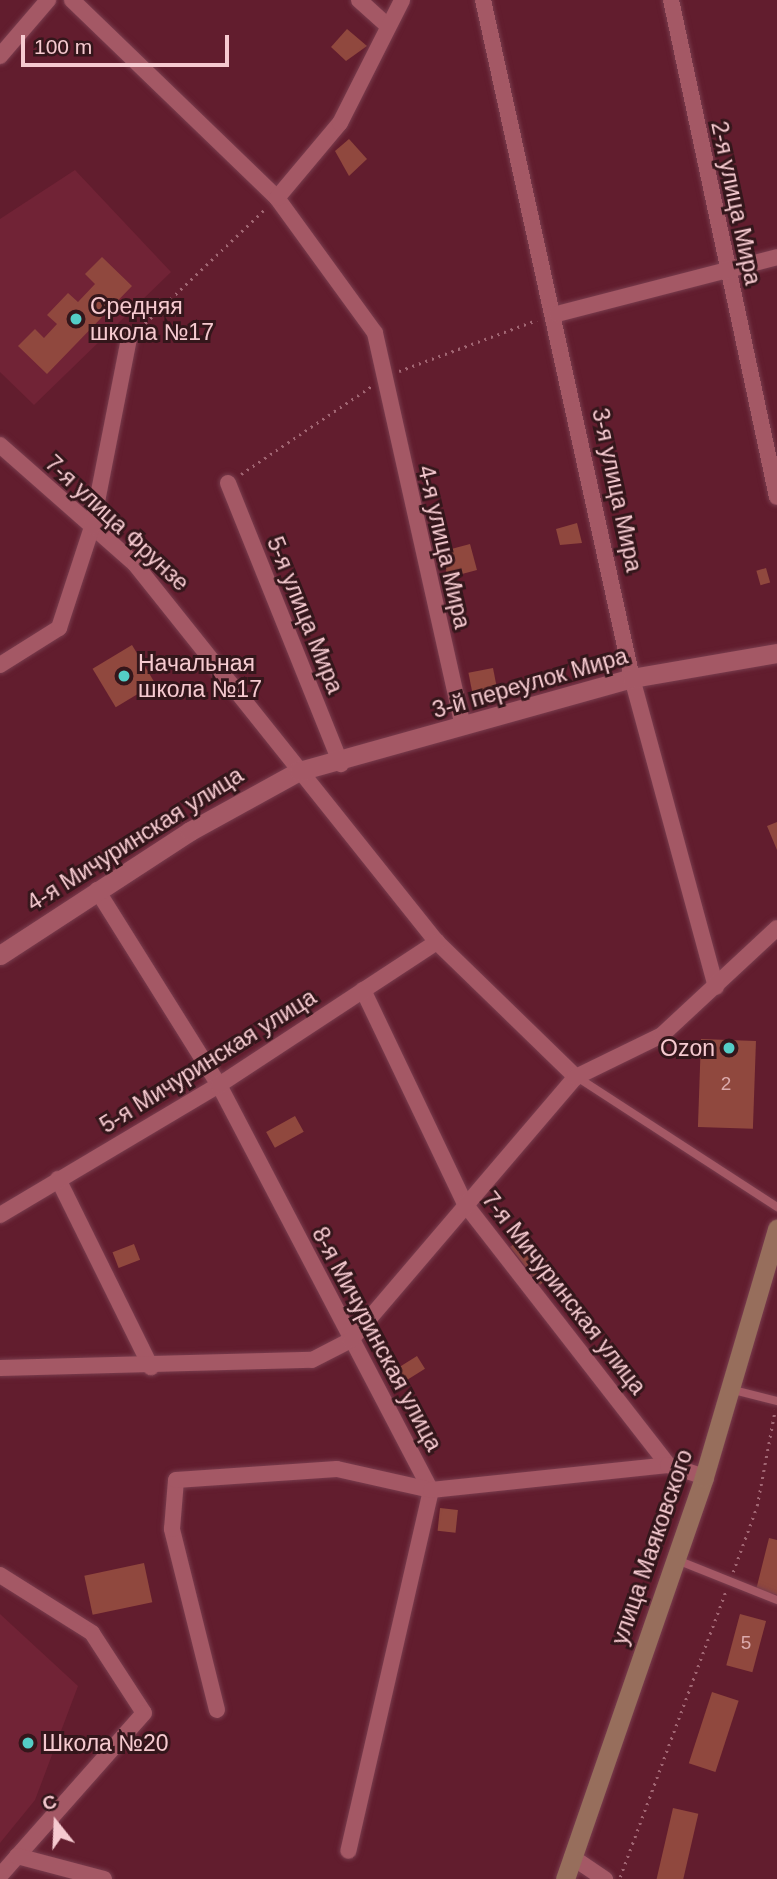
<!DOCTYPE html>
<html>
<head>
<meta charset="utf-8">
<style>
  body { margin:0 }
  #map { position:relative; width:777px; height:1879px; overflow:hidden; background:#621d2e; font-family:Helvetica,sans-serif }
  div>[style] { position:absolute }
  .built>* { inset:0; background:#712336 }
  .building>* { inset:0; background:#90483e; transform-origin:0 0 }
  .path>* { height:2.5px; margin-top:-1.25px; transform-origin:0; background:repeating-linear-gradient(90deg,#a16673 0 2px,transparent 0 7px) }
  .roads { filter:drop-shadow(0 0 2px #793d4e) drop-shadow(0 0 2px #793d4e) }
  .service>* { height:8px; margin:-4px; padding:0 4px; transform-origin:4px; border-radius:4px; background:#a45865 }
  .minor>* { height:16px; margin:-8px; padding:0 8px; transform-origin:8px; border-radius:8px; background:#a45865 }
  .tertiary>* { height:19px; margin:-9.5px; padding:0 9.5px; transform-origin:9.5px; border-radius:9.5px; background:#a45865 }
  .secondary>* { height:19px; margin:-9.5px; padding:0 9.5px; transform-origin:9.5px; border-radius:9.5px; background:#976e5c }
  .dots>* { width:19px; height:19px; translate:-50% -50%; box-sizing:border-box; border:4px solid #34161b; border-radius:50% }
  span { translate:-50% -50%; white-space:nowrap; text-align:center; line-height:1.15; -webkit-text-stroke:6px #34161b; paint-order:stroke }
  .number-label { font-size:19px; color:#dcaaac }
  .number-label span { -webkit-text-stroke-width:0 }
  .street-label { font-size:23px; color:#f6cad0 }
  .poi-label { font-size:23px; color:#f6cad0 }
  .left { translate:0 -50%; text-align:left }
  .right { translate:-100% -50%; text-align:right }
  .north { position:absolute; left:21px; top:1788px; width:70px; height:70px; -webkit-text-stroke:5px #34161b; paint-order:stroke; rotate:342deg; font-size:19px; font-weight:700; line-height:28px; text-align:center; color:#f6cad0 }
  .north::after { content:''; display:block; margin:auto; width:24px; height:32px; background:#f6cad0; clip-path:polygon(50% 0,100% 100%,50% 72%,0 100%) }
  .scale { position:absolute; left:21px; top:35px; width:208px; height:32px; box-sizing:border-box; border:4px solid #f6cad0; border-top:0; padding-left:9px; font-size:21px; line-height:24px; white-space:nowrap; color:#f6cad0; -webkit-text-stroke:5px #34161b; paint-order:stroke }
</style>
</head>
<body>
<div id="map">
  <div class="built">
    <i style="clip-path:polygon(75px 170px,171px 272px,34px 405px,0 372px,0 219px)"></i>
    <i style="clip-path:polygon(0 1614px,78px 1686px,35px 1800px,0 1843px)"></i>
  </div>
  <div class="building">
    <i style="clip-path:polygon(347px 29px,367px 46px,346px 61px,331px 47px)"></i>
    <i style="clip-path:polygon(349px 139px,367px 159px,349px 176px,335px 151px)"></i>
    <i style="clip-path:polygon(102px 257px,132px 286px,47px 374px,18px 346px,35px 329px,44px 338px,57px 324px,47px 315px,68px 293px,78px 302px,95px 284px,85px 274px)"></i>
    <i style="clip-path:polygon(577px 523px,582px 543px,560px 545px,556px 529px)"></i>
    <i style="left:470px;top:544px;width:27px;height:30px;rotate:75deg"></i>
    <i style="left:766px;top:568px;width:15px;height:10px;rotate:74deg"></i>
    <i style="left:132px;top:645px;width:45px;height:46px;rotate:59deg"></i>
    <i style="left:493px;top:668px;width:26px;height:25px;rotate:79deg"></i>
    <i style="clip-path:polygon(777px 822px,777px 850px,767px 826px)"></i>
    <i style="left:701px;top:1039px;width:55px;height:88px;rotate:2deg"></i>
    <i style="left:295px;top:1116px;width:18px;height:33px;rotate:61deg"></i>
    <i style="clip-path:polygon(526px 1235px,551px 1267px,553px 1274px,540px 1285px,510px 1247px)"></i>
    <i style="left:134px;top:1244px;width:17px;height:23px;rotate:69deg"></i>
    <i style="left:417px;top:1356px;width:15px;height:25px;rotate:58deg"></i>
    <i style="left:440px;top:1508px;width:18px;height:23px;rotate:6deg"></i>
    <i style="clip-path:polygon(769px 1538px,777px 1540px,777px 1595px,756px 1590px)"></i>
    <i style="left:144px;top:1563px;width:40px;height:61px;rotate:78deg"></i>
    <i style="left:740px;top:1614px;width:27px;height:53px;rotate:15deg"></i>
    <i style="left:712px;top:1692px;width:28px;height:75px;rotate:18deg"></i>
    <i style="left:673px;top:1808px;width:26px;height:73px;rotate:13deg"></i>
  </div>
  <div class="path">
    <i style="left:140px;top:328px;width:175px;rotate:-43.6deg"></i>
    <i style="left:399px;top:371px;width:147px;rotate:-20.3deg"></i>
    <i style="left:241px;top:474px;width:158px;rotate:-33.9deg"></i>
    <i style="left:733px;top:1572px;width:70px;rotate:-70deg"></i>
    <i style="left:757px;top:1506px;width:98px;rotate:-79.4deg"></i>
    <i style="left:620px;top:1877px;width:305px;rotate:-69.7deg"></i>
  </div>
  <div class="roads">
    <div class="service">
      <i style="left:577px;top:1077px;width:239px;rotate:33deg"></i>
      <i style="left:730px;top:1389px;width:49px;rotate:14.3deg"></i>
      <i style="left:677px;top:1560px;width:108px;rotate:21.8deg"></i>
    </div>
    <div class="minor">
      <i style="left:72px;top:0;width:285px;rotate:44deg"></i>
      <i style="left:277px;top:198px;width:167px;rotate:54deg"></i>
      <i style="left:375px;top:333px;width:403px;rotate:77.4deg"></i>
      <i style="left:359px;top:0;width:36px;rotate:42deg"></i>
      <i style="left:483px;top:0;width:694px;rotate:77.61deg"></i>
      <i style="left:632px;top:678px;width:320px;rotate:74.8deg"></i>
      <i style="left:671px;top:0;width:508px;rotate:77.96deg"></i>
      <i style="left:0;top:56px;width:74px;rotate:-49.4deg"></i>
      <i style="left:277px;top:198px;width:98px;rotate:-50deg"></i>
      <i style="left:340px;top:123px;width:138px;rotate:-63.2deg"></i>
      <i style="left:557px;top:314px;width:227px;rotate:-14.5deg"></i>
      <i style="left:0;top:445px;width:180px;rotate:41.4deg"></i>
      <i style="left:135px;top:564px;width:484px;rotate:51.4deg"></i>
      <i style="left:437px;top:942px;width:194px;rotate:44.2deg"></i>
      <i style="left:228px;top:483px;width:303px;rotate:68.1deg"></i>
      <i style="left:0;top:665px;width:70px;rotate:-32.1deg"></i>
      <i style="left:59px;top:628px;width:106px;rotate:-71.9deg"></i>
      <i style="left:92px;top:527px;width:192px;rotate:-78.9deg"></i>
      <i style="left:97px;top:890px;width:230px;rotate:58deg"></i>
      <i style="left:219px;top:1085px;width:457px;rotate:62.4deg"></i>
      <i style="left:431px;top:1490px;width:370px;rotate:102.9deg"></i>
      <i style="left:363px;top:990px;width:237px;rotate:64.5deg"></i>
      <i style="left:465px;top:1204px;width:331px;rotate:52.1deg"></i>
      <i style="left:58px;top:1179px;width:210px;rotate:63.7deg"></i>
      <i style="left:0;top:1215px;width:255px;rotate:-30.7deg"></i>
      <i style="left:219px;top:1085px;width:261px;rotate:-33.3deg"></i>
      <i style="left:0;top:1368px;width:312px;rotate:-1.5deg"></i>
      <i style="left:312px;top:1360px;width:44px;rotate:-27.1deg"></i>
      <i style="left:351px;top:1340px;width:346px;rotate:-49.5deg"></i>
      <i style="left:576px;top:1077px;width:96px;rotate:-26deg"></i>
      <i style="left:662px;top:1035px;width:157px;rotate:-42.9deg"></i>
      <i style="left:0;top:1575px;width:109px;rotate:32.2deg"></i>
      <i style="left:92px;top:1633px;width:95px;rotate:57deg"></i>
      <i style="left:144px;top:1713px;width:217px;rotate:131.5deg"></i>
      <i style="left:217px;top:1710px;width:187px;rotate:-104deg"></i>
      <i style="left:172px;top:1529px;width:49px;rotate:-85.3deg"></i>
      <i style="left:176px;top:1480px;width:161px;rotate:-3.9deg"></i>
      <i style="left:337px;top:1469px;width:96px;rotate:12.6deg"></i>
      <i style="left:431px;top:1490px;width:238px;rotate:-6deg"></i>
      <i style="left:668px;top:1465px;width:38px;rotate:18deg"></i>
      <i style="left:17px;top:1856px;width:90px;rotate:14.8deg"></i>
      <i style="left:572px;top:1857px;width:40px;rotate:34deg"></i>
    </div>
    <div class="tertiary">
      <i style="left:0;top:955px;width:227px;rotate:-33.1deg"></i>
      <i style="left:190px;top:831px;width:124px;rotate:-28.8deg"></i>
      <i style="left:299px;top:771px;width:346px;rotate:-15.6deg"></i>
      <i style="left:632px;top:678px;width:147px;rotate:-9.8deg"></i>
    </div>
    <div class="secondary">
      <i style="left:565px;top:1879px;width:425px;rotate:-70.9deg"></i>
      <i style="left:704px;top:1477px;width:259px;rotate:-73.6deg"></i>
    </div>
  </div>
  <div class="dots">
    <i style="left:76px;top:319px;background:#54cdc6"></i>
    <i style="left:124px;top:676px;background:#54cdc6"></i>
    <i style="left:729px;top:1048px;background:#54cdc6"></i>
    <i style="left:28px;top:1743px;background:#54cdc6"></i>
  </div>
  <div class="number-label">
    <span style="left:726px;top:1084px">2</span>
    <span style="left:746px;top:1643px">5</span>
  </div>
  <div class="street-label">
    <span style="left:736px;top:203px;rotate:78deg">2-я улица Мира</span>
    <span style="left:617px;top:490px;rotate:78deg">3-я улица Мира</span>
    <span style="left:117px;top:523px;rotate:43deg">7-я улица Фрунзе</span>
    <span style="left:444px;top:547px;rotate:77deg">4-я улица Мира</span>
    <span style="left:305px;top:615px;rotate:68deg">5-я улица Мира</span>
    <span style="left:530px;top:683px;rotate:-16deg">3-й переулок Мира</span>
    <span style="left:135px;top:839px;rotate:-32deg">4-я Мичуринская улица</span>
    <span style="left:208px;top:1061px;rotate:-32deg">5-я Мичуринская улица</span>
    <span style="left:564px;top:1293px;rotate:52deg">7-я Мичуринская улица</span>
    <span style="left:377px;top:1339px;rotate:62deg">8-я Мичуринская улица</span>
    <span style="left:652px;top:1547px;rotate:-71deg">улица Маяковского</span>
  </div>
  <div class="poi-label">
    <span class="left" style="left:90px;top:319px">Средняя<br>школа №17</span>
    <span class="left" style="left:138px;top:676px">Начальная<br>школа №17</span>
    <span class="right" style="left:715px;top:1048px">Ozon</span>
    <span class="left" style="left:42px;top:1743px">Школа №20</span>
  </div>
  <div class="north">С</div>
  <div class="scale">100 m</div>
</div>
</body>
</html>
